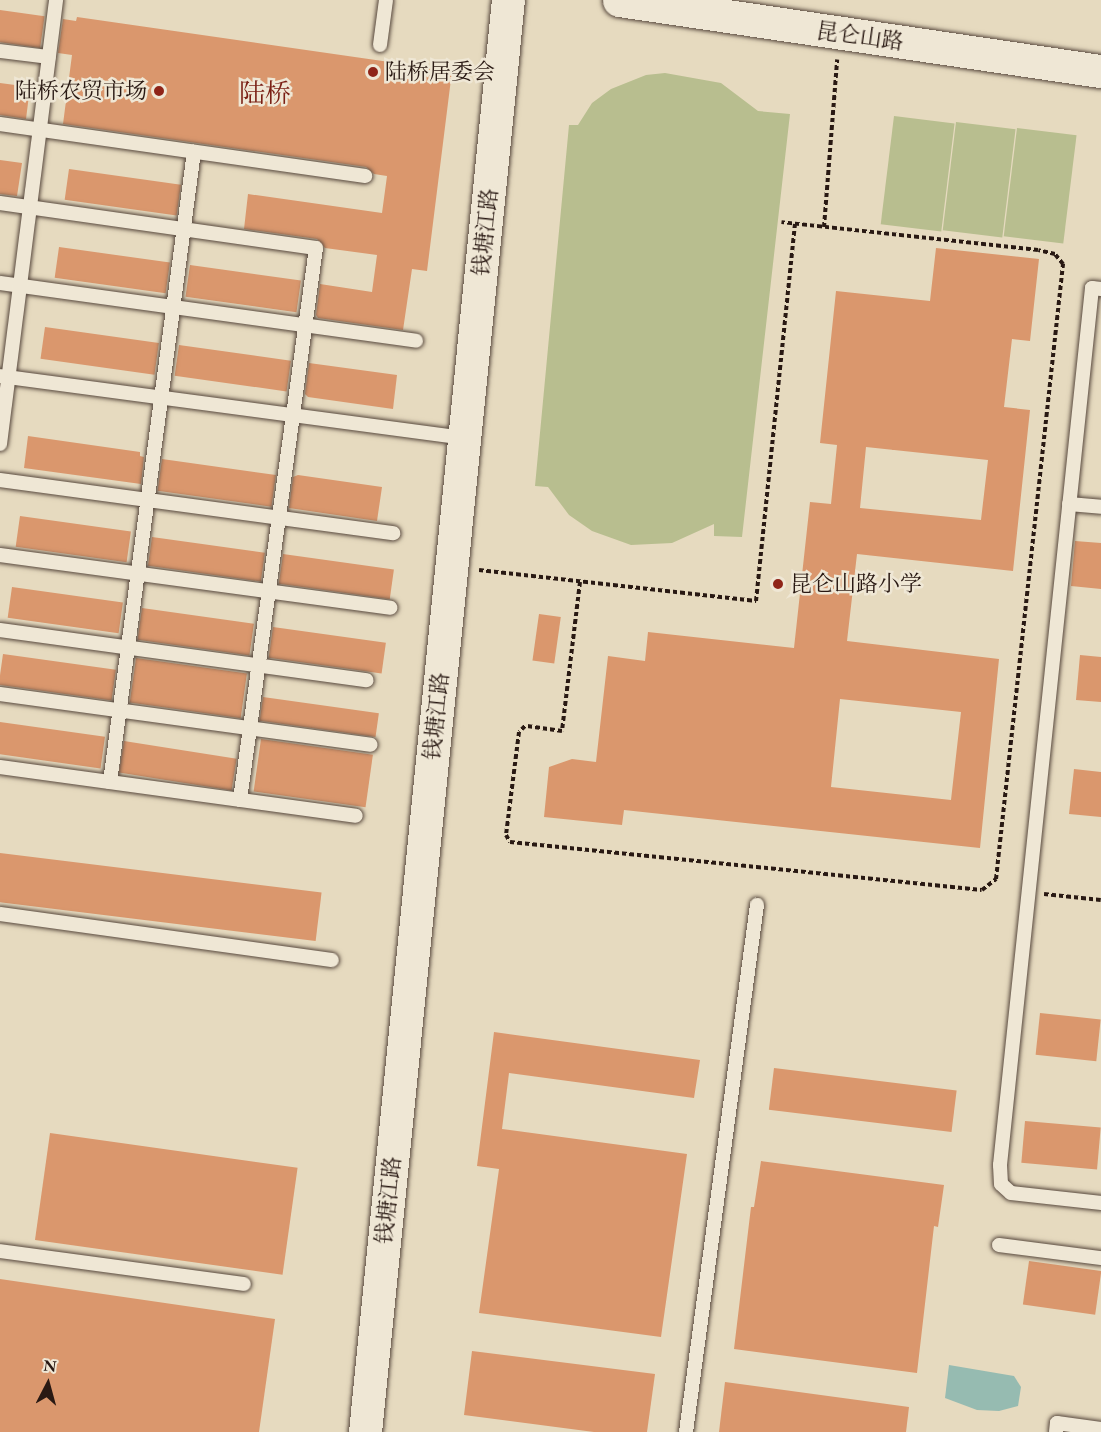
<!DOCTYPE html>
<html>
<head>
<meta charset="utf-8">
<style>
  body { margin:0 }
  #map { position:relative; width:1101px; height:1432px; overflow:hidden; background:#e6dabf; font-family:"EB Garamond","Noto Serif SC",serif }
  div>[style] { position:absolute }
  .green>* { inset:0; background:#b8be8f; transform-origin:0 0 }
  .water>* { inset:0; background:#96bbb1 }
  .building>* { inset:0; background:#da976d; transform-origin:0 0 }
  .path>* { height:4px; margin-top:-2px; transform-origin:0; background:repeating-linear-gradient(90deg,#291913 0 4.5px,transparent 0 7.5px) }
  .roads { filter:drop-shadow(0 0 2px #58493e) drop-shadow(0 0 2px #58493e) }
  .service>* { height:14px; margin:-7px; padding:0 7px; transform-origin:7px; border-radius:7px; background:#efe7d5 }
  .tertiary>* { height:33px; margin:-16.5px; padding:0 16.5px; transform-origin:16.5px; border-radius:16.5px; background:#efe7d5 }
  .dots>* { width:16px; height:16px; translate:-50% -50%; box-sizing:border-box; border:3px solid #efe7d5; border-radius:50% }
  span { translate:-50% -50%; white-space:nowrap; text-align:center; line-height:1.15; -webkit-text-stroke:5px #efe7d5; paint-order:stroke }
  .street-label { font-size:22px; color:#291913 }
  .poi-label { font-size:22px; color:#291913 }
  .left { translate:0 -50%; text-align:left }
  .right { translate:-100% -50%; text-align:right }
  .quarter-label { font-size:26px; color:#7a1f14 }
  .north { position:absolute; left:18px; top:1354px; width:60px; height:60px; -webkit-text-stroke:4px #efe7d5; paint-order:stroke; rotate:6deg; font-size:16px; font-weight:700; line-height:24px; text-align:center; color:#291913 }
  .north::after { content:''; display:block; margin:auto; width:21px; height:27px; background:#291913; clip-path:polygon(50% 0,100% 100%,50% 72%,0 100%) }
</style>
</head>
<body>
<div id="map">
  <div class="green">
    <i style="clip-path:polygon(665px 73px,721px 83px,758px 111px,790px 114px,742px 537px,714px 536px,714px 524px,672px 543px,631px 545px,592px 531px,569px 515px,548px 487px,535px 486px,569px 125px,578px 125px,592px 103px,611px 89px,646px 75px)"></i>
    <i style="left:894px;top:116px;width:61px;height:109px;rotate:7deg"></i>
    <i style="left:956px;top:122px;width:60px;height:109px;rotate:7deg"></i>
    <i style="left:1017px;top:128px;width:60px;height:109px;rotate:7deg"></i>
  </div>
  <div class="water">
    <i style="clip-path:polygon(949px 1365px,1014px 1376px,1021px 1387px,1018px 1406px,999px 1411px,977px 1410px,945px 1398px)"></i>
  </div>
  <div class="building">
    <i style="left:0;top:10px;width:45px;height:32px;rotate:8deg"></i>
    <i style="clip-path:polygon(77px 17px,452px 71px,427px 271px,412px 269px,403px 330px,318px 318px,316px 315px,320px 284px,372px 292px,377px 255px,325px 248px,317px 239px,244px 229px,248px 194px,382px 213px,387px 176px,374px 174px,366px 167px,63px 124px,72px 55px,58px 53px,63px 19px,76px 21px)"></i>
    <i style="clip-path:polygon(0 83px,30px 87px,26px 119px,0 115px)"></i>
    <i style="clip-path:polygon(0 160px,22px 163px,17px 196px,0 194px)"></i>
    <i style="left:69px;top:169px;width:113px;height:31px;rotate:8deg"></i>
    <i style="left:59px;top:247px;width:112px;height:31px;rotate:8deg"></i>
    <i style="clip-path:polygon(evenodd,936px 248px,1039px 259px,1030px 341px,1012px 339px,1004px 407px,1030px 410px,1013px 571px,857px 554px,847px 641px,999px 659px,980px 848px,624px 810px,622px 825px,544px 817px,549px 767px,572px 759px,596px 762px,608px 656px,645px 661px,648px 632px,794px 648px,810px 502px,831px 504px,837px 445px,820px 443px,836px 291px,930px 301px,936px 248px,866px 447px,988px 460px,981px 520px,860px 508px,866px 447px,936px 248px,840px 699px,961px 712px,951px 800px,831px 787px,840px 699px)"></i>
    <i style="left:190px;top:265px;width:112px;height:32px;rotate:8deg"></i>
    <i style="left:45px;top:327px;width:115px;height:32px;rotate:8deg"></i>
    <i style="left:179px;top:345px;width:113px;height:31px;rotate:8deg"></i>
    <i style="clip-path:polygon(309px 363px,397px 375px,393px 409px,308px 397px,305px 394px)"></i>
    <i style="clip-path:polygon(28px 436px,140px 452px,140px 456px,144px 457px,141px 484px,24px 468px)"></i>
    <i style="left:162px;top:459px;width:115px;height:32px;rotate:8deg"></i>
    <i style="clip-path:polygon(298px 475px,382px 487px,377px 521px,289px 508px,293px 477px)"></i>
    <i style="left:20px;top:516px;width:112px;height:31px;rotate:8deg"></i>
    <i style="left:152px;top:537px;width:114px;height:29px;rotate:8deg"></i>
    <i style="clip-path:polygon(1075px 541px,1101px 543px,1101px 589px,1071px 586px)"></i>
    <i style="left:283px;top:554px;width:112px;height:30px;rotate:8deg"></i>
    <i style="left:12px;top:587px;width:112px;height:31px;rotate:8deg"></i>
    <i style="left:142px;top:608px;width:113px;height:32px;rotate:8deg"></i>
    <i style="left:539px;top:614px;width:22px;height:47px;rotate:8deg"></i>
    <i style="left:273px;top:627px;width:114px;height:31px;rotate:8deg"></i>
    <i style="left:3px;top:654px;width:114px;height:31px;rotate:8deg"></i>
    <i style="clip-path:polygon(1080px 655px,1101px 657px,1101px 702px,1076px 700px)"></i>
    <i style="left:136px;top:658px;width:112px;height:45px;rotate:8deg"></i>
    <i style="left:263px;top:697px;width:117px;height:24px;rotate:8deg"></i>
    <i style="left:0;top:722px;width:106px;height:32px;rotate:8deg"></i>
    <i style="left:261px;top:739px;width:113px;height:53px;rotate:8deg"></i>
    <i style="left:124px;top:741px;width:114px;height:32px;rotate:9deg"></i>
    <i style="clip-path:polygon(1074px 769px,1101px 772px,1101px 817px,1069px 814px)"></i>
    <i style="left:0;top:853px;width:324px;height:49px;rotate:7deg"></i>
    <i style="left:1040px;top:1013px;width:61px;height:42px;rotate:6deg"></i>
    <i style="clip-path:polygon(494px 1032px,700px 1060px,694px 1098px,509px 1073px,502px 1129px,687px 1154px,661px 1337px,479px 1313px,499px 1169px,477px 1166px)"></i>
    <i style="left:774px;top:1068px;width:184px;height:42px;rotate:7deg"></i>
    <i style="left:1025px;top:1121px;width:76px;height:42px;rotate:5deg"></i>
    <i style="left:50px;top:1133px;width:250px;height:108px;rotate:8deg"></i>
    <i style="clip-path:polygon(761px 1161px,944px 1185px,938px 1227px,934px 1226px,917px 1373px,734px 1349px,751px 1207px,754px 1207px)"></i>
    <i style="left:1029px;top:1261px;width:73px;height:44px;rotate:8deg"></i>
    <i style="clip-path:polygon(0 1279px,275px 1319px,259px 1432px,0 1432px)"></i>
    <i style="clip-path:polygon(472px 1351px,655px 1374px,647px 1432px,594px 1432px,464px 1415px)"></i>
    <i style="clip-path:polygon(725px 1382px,909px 1407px,906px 1432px,719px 1432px)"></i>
  </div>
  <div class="path">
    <i style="left:824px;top:227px;width:168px;rotate:-85.5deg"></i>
    <i style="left:479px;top:570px;width:279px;rotate:6.4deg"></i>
    <i style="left:756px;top:601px;width:379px;rotate:-84.1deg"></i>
    <i style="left:580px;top:582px;width:150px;rotate:96.9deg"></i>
    <i style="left:562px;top:731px;width:37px;rotate:-172deg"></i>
    <i style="left:525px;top:726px;width:8px;rotate:135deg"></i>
    <i style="left:519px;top:732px;width:104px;rotate:97.2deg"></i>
    <i style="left:506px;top:835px;width:8px;rotate:60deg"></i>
    <i style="left:510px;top:842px;width:474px;rotate:5.8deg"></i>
    <i style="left:982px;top:890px;width:18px;rotate:-38deg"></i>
    <i style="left:996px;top:879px;width:619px;rotate:-83.78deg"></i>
    <i style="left:1063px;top:264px;width:13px;rotate:-129deg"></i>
    <i style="left:1055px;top:254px;width:17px;rotate:-167deg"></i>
    <i style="left:1038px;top:250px;width:258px;rotate:-173.8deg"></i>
    <i style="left:1044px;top:894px;width:57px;rotate:6deg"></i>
  </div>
  <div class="roads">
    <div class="service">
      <i style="left:380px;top:45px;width:45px;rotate:-82.4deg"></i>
      <i style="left:0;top:51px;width:49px;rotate:7deg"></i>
      <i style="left:0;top:124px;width:369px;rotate:8.1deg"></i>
      <i style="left:0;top:203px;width:319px;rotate:8.1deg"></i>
      <i style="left:316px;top:248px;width:557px;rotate:97.84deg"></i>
      <i style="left:0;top:283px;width:420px;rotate:7.9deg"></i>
      <i style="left:1101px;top:289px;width:9px;rotate:-174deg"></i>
      <i style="left:1092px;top:288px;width:882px;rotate:95.99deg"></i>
      <i style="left:1000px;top:1165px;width:19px;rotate:87deg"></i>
      <i style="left:1001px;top:1184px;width:13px;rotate:42deg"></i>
      <i style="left:1011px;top:1193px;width:91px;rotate:6.3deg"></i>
      <i style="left:0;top:376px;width:468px;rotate:7.6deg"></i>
      <i style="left:0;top:444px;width:448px;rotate:-82.8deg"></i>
      <i style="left:0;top:480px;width:397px;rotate:7.7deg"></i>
      <i style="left:1069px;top:504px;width:32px;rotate:5deg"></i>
      <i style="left:0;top:555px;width:394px;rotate:7.7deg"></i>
      <i style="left:0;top:630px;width:370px;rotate:7.8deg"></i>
      <i style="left:0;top:694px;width:374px;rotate:7.8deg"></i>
      <i style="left:0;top:767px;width:359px;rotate:7.8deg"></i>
      <i style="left:110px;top:782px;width:636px;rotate:-82.41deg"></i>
      <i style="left:0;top:914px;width:335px;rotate:7.9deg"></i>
      <i style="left:999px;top:1245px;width:103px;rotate:7.3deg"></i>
      <i style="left:0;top:1251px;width:246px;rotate:7.7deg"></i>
      <i style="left:686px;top:1432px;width:532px;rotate:-82.33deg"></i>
      <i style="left:1056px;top:1432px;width:9px;rotate:-84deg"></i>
      <i style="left:1057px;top:1423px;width:44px;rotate:7.8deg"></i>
    </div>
    <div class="tertiary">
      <i style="left:619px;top:0;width:487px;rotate:8.4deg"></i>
      <i style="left:365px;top:1432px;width:1439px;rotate:-84.3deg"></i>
    </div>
  </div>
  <div class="dots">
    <i style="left:373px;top:72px;background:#8f2418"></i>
    <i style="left:159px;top:91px;background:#8f2418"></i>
    <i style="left:778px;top:584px;background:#8f2418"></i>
  </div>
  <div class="street-label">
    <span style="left:860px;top:36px;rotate:8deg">昆仑山路</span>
    <span style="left:485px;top:232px;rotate:-84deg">钱塘江路</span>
    <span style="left:436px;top:716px;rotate:-84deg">钱塘江路</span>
    <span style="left:388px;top:1200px;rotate:-84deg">钱塘江路</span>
  </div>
  <div class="poi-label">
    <span class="left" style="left:385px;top:72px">陆桥居委会</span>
    <span class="right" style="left:147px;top:91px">陆桥农贸市场</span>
    <span class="left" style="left:790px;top:584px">昆仑山路小学</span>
  </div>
  <div class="quarter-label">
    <span style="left:265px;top:94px">陆桥</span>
  </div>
  <div class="north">N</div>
</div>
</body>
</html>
